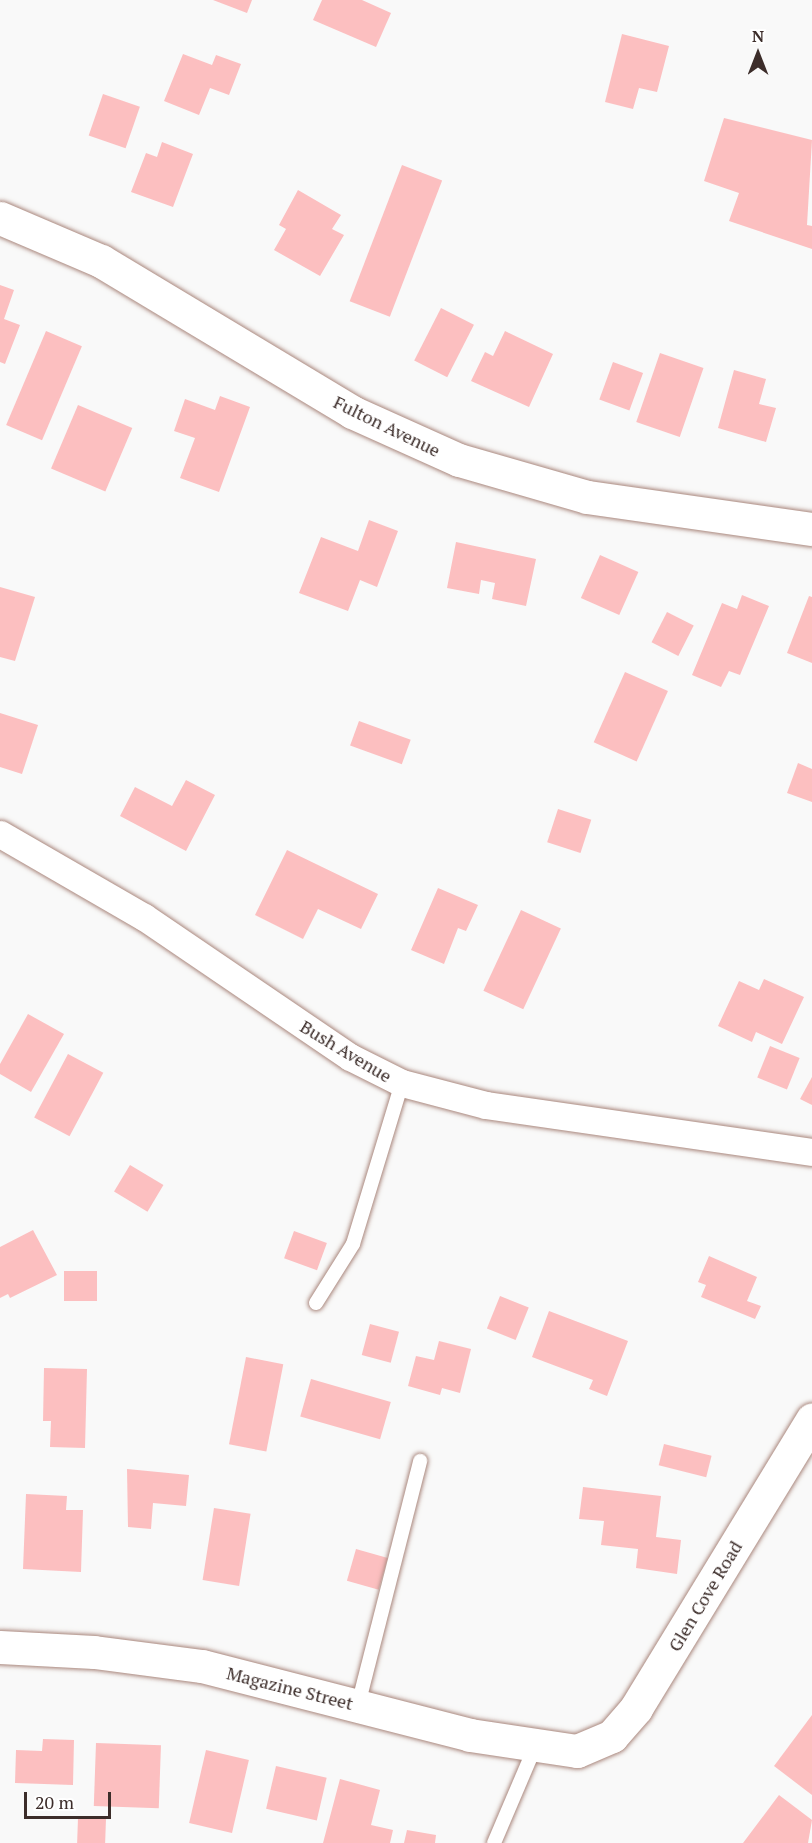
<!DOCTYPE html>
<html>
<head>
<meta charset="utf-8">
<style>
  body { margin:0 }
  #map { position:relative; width:812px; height:1843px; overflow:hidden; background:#f9f9f9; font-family:"PT Serif",serif }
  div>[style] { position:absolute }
  .building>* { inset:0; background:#fcbfc0; transform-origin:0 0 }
  .roads { filter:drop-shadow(0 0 2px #aa887e) drop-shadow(0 0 2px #aa887e) }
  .service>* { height:14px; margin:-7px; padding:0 7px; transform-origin:7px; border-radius:7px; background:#fff }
  .minor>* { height:27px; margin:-13.5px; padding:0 13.5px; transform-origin:13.5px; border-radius:13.5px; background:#fff }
  .tertiary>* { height:33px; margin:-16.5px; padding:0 16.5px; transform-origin:16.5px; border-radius:16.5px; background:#fff }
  span { translate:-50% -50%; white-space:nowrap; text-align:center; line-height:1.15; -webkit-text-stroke:4.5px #fff; paint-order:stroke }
  .street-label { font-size:18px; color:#3c2d2a }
  .north { position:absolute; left:728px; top:24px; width:60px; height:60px; -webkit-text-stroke:4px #fff; paint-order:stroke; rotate:0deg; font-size:16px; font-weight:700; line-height:24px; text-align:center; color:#3c2d2a }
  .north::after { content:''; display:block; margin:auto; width:21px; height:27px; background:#3c2d2a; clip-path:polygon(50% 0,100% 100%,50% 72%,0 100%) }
  .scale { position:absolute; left:24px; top:1792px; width:87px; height:27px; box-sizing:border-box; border:3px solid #3c2d2a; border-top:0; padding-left:8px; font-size:18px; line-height:21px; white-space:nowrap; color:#3c2d2a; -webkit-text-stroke:4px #fff; paint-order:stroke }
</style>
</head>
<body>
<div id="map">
  <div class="building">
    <i style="clip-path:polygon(213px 0,252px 0,247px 13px)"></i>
    <i style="clip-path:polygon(322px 0,362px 0,391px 13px,376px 47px,313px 20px)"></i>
    <i style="clip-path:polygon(622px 34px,669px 46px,657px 92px,639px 88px,633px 109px,605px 102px)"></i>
    <i style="clip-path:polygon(183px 54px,212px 65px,216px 55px,241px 64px,229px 95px,210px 88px,199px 115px,164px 101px)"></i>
    <i style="left:103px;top:94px;width:39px;height:44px;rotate:19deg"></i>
    <i style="clip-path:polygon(724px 118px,812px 140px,807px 225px,812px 226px,812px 249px,729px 221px,739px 193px,704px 181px)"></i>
    <i style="clip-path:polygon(162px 142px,193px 154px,173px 207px,131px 192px,146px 153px,157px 157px)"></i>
    <i style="left:402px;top:165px;width:43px;height:146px;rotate:21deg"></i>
    <i style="clip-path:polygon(298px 190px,341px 215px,332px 229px,344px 235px,320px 276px,274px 250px,286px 229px,279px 225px)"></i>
    <i style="clip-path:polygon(0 285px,14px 290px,4px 319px,20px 325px,5px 364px,0 362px)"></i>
    <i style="left:441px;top:308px;width:37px;height:59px;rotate:27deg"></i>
    <i style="left:46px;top:331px;width:39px;height:102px;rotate:23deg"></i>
    <i style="clip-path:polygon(505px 331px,553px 354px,529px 407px,471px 381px,485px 352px,493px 356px)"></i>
    <i style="left:660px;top:353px;width:46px;height:73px;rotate:19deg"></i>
    <i style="left:613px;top:362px;width:32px;height:40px;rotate:20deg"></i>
    <i style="clip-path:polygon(734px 370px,766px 379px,759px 404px,776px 408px,766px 442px,718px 428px)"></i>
    <i style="clip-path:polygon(220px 396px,250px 407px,219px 492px,180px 478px,195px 438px,174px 431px,185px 399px,215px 410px)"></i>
    <i style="left:78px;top:405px;width:59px;height:69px;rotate:23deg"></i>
    <i style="clip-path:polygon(369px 520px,398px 531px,377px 587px,360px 580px,348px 611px,299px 593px,321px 537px,358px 551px)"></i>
    <i style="clip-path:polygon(456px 542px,536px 559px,526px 606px,492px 599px,495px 583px,481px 580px,479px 594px,447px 588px)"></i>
    <i style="left:600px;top:555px;width:42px;height:47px;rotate:24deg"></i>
    <i style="clip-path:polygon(0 587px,35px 597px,15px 661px,0 657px)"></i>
    <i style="clip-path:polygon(742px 595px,769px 606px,740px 675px,729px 671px,721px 687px,692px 675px,722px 603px,737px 609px)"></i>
    <i style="clip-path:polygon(809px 596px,812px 597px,812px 663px,787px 653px)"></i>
    <i style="left:667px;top:612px;width:30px;height:34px;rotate:27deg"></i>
    <i style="left:625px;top:672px;width:47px;height:77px;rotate:24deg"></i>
    <i style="clip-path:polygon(0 713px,38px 725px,22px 774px,0 767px)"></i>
    <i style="left:359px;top:721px;width:55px;height:26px;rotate:20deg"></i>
    <i style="clip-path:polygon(798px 763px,812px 769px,812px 802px,787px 793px)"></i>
    <i style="clip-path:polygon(186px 780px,215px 795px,186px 851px,120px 816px,135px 787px,172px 806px)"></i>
    <i style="left:558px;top:809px;width:35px;height:35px;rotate:18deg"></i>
    <i style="clip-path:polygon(287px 850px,378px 894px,361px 929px,318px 909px,303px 939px,255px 915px)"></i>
    <i style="clip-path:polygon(438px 888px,478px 905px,466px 931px,458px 928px,444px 964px,411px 950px)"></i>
    <i style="left:521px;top:910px;width:44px;height:89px;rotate:25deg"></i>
    <i style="clip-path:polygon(764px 979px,804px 997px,782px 1044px,756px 1032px,752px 1042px,718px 1026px,739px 981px,759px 990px)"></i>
    <i style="clip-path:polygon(28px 1014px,64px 1034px,31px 1092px,0 1074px,0 1064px)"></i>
    <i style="left:770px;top:1046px;width:32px;height:34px;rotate:22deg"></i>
    <i style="left:68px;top:1054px;width:40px;height:72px;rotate:28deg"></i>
    <i style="clip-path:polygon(812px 1077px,812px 1105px,800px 1099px)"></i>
    <i style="left:130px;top:1165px;width:39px;height:31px;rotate:31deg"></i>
    <i style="clip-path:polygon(33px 1230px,57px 1275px,10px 1298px,8px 1294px,0 1298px,0 1247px)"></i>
    <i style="left:294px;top:1231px;width:35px;height:29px;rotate:20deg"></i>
    <i style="clip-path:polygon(709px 1256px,757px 1277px,747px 1301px,761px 1306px,755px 1319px,701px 1297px,706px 1285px,698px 1282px)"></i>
    <i style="left:64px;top:1271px;width:33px;height:30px"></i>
    <i style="left:500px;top:1296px;width:31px;height:35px;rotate:22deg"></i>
    <i style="clip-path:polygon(549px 1311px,628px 1341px,607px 1396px,589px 1389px,593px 1380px,532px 1357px)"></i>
    <i style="left:370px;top:1324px;width:30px;height:32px;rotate:15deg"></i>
    <i style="clip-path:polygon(439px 1341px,471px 1349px,460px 1393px,442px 1388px,440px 1395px,408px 1386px,416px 1356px,434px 1360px)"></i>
    <i style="left:246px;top:1357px;width:38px;height:89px;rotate:11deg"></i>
    <i style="clip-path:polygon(44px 1368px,87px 1369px,85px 1448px,50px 1447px,51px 1421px,43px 1421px)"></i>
    <i style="left:311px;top:1379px;width:83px;height:39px;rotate:16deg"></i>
    <i style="left:664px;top:1444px;width:49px;height:22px;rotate:14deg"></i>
    <i style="clip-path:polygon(127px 1469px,189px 1475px,186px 1506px,153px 1503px,151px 1529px,128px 1527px)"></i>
    <i style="clip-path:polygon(583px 1487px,661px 1496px,656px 1537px,681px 1540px,677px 1574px,636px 1568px,638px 1549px,601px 1545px,604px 1521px,579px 1519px)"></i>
    <i style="clip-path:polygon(26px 1494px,67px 1496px,66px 1510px,83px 1510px,81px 1572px,23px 1569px)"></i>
    <i style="left:214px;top:1508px;width:37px;height:73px;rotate:9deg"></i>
    <i style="left:356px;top:1549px;width:33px;height:33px;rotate:16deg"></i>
    <i style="clip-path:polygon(812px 1715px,812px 1795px,774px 1766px)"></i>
    <i style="clip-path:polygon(43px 1739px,74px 1740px,73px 1785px,15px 1783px,16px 1750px,42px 1751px)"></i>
    <i style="left:96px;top:1743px;width:65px;height:63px;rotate:2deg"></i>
    <i style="left:206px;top:1750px;width:44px;height:75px;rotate:13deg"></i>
    <i style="left:276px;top:1766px;width:52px;height:44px;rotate:13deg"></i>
    <i style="clip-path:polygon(340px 1779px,380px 1790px,371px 1825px,393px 1830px,390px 1843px,323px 1843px)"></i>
    <i style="clip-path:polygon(779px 1795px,812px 1820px,808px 1843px,743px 1843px)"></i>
    <i style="left:78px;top:1818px;width:28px;height:25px;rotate:2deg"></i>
    <i style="clip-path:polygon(407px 1830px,436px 1835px,435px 1843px,404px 1843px)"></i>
  </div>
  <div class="roads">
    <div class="service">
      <i style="left:316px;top:1303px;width:70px;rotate:-57.9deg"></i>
      <i style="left:353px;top:1244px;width:168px;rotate:-73.1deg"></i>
      <i style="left:358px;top:1705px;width:252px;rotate:-75.7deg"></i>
      <i style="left:494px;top:1843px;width:102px;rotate:-66.9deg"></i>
    </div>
    <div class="minor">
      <i style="left:0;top:834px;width:166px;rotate:30deg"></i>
      <i style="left:144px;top:917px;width:249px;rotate:34.2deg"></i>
      <i style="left:350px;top:1057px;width:58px;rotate:26.6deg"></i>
      <i style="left:402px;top:1083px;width:87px;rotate:14.7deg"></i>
      <i style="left:486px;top:1105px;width:329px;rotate:8.2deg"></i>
    </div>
    <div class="tertiary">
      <i style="left:0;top:218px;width:110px;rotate:23.1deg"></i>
      <i style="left:101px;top:261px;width:293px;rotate:31deg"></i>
      <i style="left:352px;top:412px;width:117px;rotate:24.2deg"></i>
      <i style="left:459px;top:460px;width:133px;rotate:16.1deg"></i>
      <i style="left:587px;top:497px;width:227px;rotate:8.1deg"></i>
      <i style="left:0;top:1647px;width:94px;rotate:3deg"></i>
      <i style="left:94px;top:1652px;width:109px;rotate:7.4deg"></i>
      <i style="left:202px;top:1666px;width:277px;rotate:14.4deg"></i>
      <i style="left:470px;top:1735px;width:108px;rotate:8.5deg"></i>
      <i style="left:577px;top:1751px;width:38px;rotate:-23deg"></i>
      <i style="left:612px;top:1736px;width:37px;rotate:-49deg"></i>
      <i style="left:636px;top:1708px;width:338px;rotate:-58.6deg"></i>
    </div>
  </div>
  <div class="street-label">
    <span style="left:387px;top:426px;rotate:26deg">Fulton Avenue</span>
    <span style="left:346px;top:1051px;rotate:31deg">Bush Avenue</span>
    <span style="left:705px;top:1596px;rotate:-59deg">Glen Cove Road</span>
    <span style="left:290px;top:1688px;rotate:14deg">Magazine Street</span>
  </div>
  <div class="north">N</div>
  <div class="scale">20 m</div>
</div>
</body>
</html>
